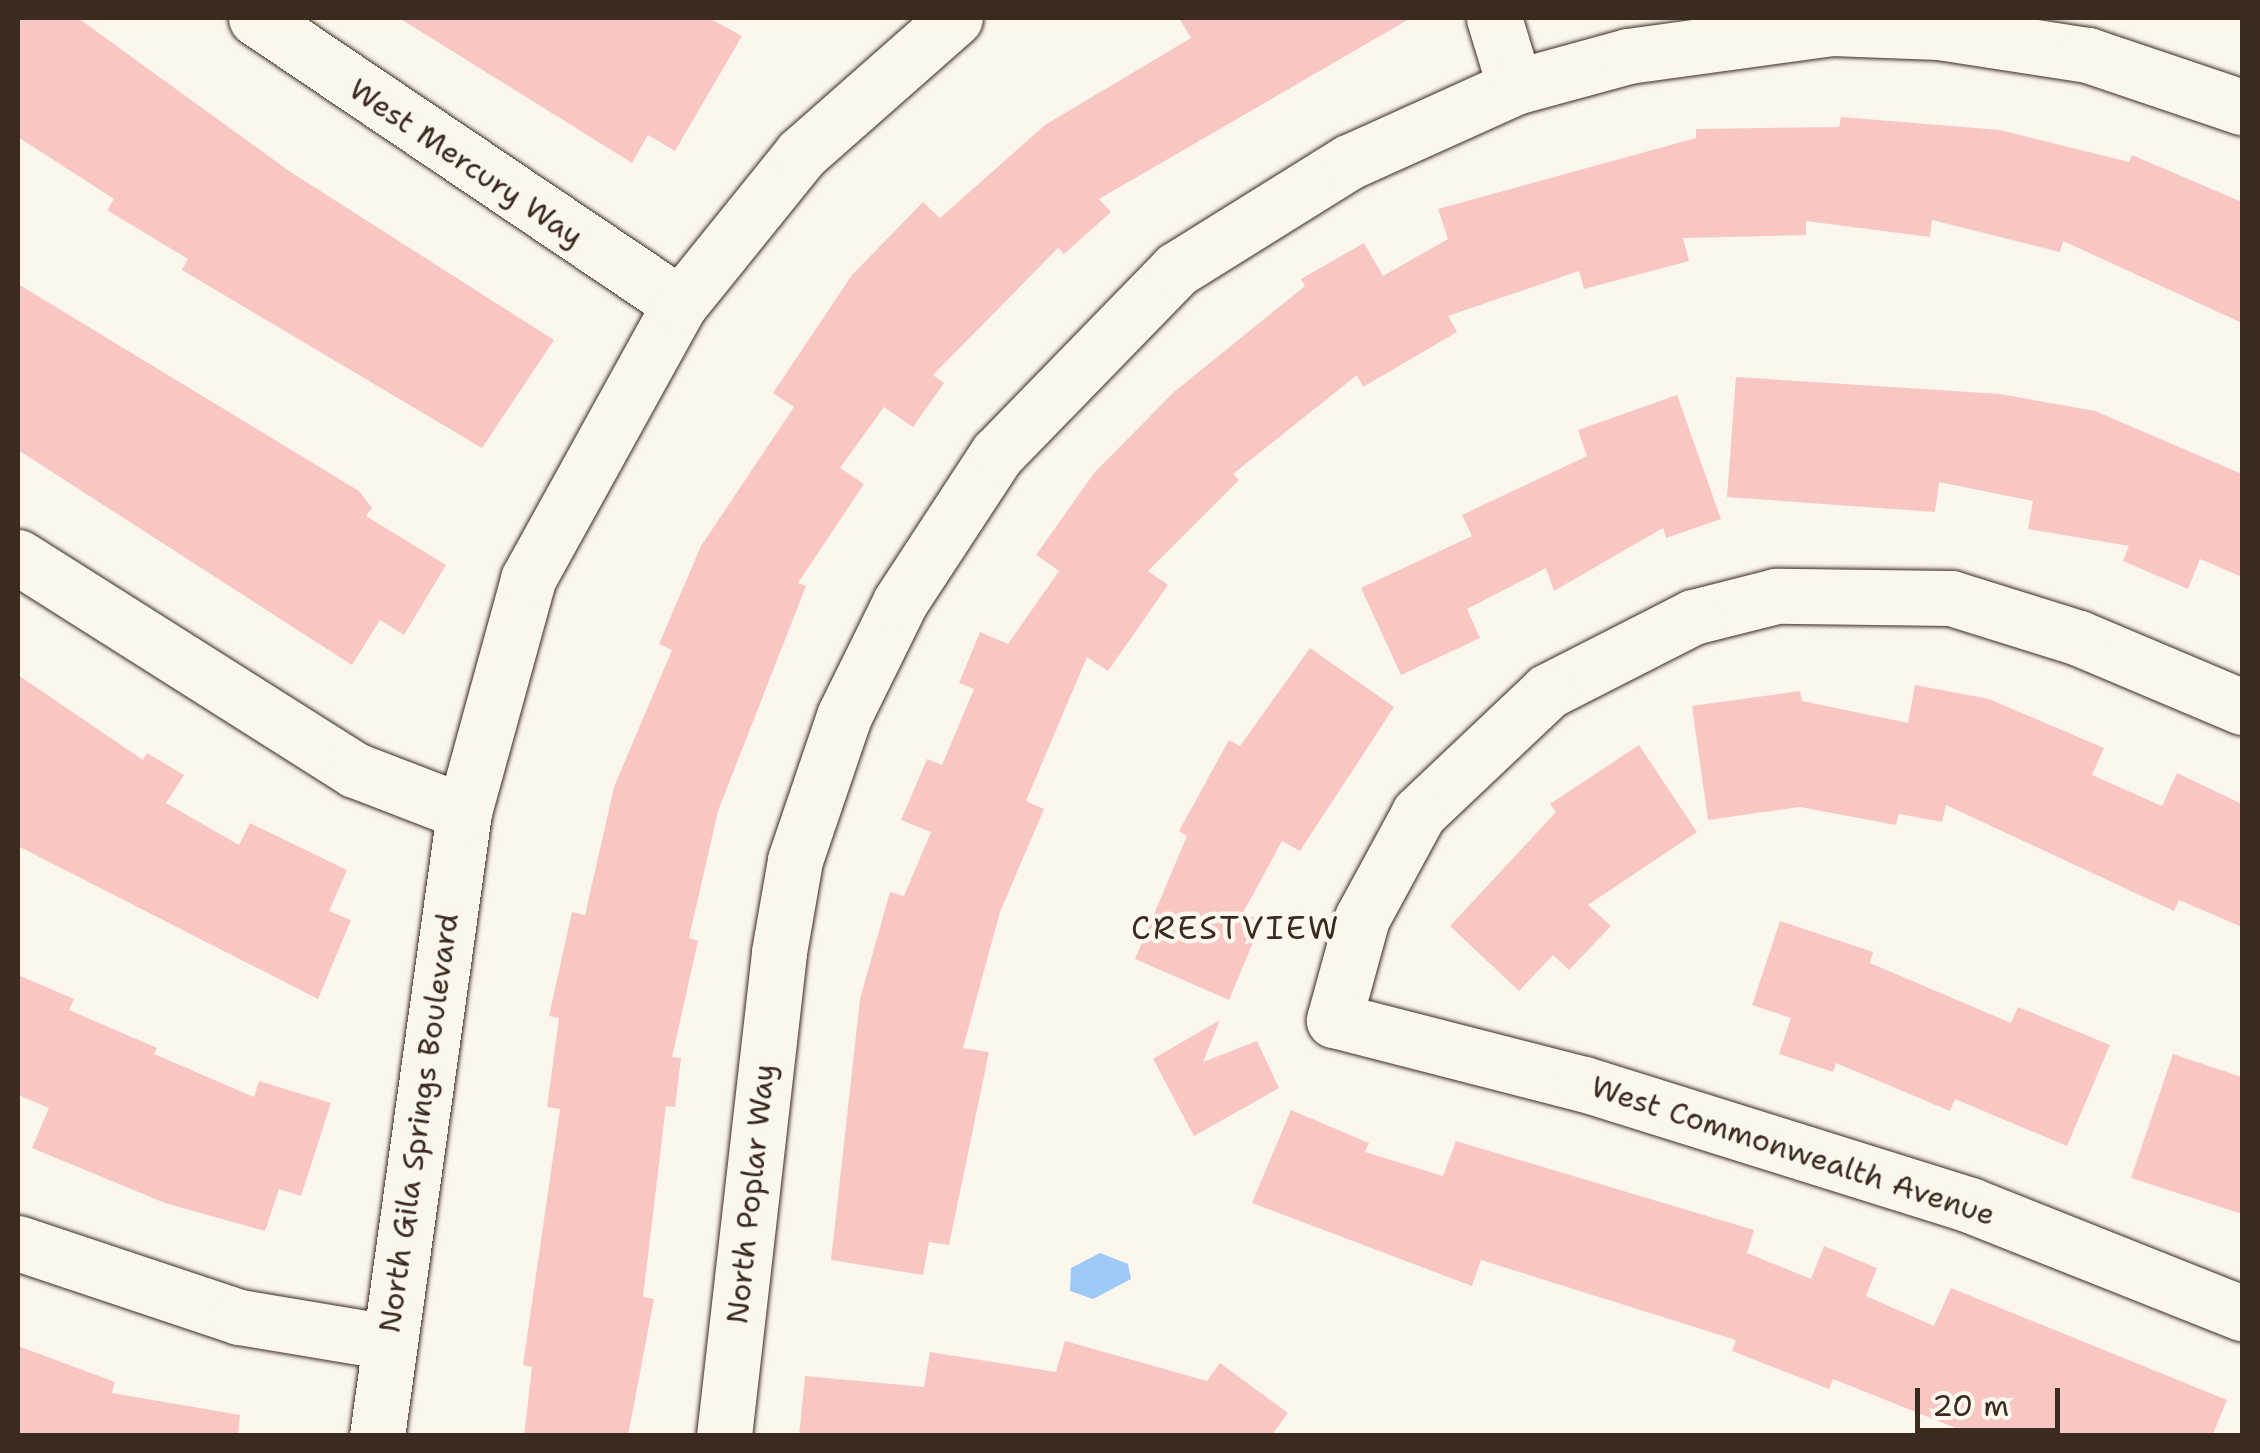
<!DOCTYPE html>
<html>
<head>
<meta charset="utf-8">
<style>
  body { margin:0 }
  #map { position:relative; width:2260px; height:1453px; overflow:hidden; background:#fbf7ec; font-family:"Shantell Sans",sans-serif }
  div>[style] { position:absolute }
  .water>* { inset:0; background:#9dc9f7 }
  .building>* { inset:0; background:#f8c7c4 }
  .roads { filter:drop-shadow(0 0 2px #3b2a1e) drop-shadow(0 0 2px #3b2a1e) }
  .minor>* { height:55px; margin:-27.5px; padding:0 27.5px; transform-origin:27.5px; border-radius:27.5px; background:#fbf7ec }
  span { translate:-50% -50%; white-space:nowrap; text-align:center; line-height:1.15; -webkit-text-stroke:9px #fbf7ec; paint-order:stroke }
  .street-label { font-size:30px; color:#3b2a1e }
  .neighbourhood-label { font-size:32px; color:#3b2a1e; letter-spacing:2.5px }
  .frame { position:absolute; inset:0; border:20px solid #3b2a1e; pointer-events:none }
  .scale { position:absolute; left:1915px; top:1388px; width:145px; height:45px; box-sizing:border-box; border:5px solid #3b2a1e; border-top:0; padding-left:12px; font-size:30px; line-height:35px; white-space:nowrap; color:#3b2a1e; -webkit-text-stroke:8px #fbf7ec; paint-order:stroke }
</style>
</head>
<body>
<div id="map">
  <div class="water">
    <i style="clip-path:polygon(1100px 1253px,1128px 1264px,1131px 1279px,1093px 1299px,1070px 1291px,1071px 1268px)"></i>
  </div>
  <div class="building">
    <i style="clip-path:polygon(18px 18px,78px 18px,289px 171px,554px 340px,482px 448px,182px 270px,188px 259px,107px 210px,114px 199px,18px 137px)"></i>
    <i style="clip-path:polygon(399px 18px,709px 18px,742px 36px,675px 151px,648px 135px,632px 163px)"></i>
    <i style="clip-path:polygon(1179px 18px,1411px 18px,1099px 199px,1111px 212px,1064px 254px,1058px 248px,933px 375px,944px 383px,913px 427px,884px 407px,840px 468px,864px 484px,798px 583px,806px 586px,718px 811px,689px 938px,698px 941px,672px 1057px,681px 1058px,675px 1107px,666px 1106px,643px 1297px,654px 1299px,628px 1436px,524px 1436px,532px 1367px,523px 1365px,560px 1109px,547px 1107px,559px 1018px,549px 1016px,572px 912px,585px 915px,614px 787px,672px 650px,659px 644px,701px 546px,794px 407px,773px 393px,852px 275px,923px 202px,940px 218px,1045px 125px,1191px 38px)"></i>
    <i style="clip-path:polygon(1841px 117px,2000px 130px,2129px 162px,2132px 155px,2242px 202px,2242px 323px,2063px 241px,2060px 252px,1932px 220px,1930px 237px,1806px 221px,1806px 235px,1683px 238px,1689px 261px,1584px 289px,1579px 271px,1448px 316px,1457px 332px,1363px 387px,1357px 375px,1233px 474px,1239px 480px,1148px 571px,1168px 585px,1108px 671px,1087px 657px,1026px 801px,1044px 809px,1000px 912px,963px 1048px,989px 1052px,949px 1245px,929px 1242px,923px 1275px,831px 1260px,860px 999px,890px 892px,904px 896px,931px 832px,901px 820px,927px 759px,942px 765px,974px 689px,959px 683px,980px 632px,1008px 644px,1059px 571px,1036px 555px,1094px 473px,1174px 392px,1305px 286px,1301px 279px,1364px 243px,1383px 276px,1448px 239px,1438px 209px,1696px 138px,1696px 129px,1839px 127px)"></i>
    <i style="clip-path:polygon(18px 284px,359px 491px,372px 508px,366px 516px,446px 565px,404px 635px,380px 620px,352px 665px,18px 450px)"></i>
    <i style="clip-path:polygon(1736px 377px,2000px 394px,2095px 411px,2242px 474px,2242px 577px,2200px 559px,2188px 589px,2123px 561px,2129px 546px,2028px 529px,2033px 501px,1939px 482px,1935px 512px,1727px 497px)"></i>
    <i style="clip-path:polygon(1677px 395px,1721px 519px,1666px 538px,1663px 528px,1554px 591px,1546px 568px,1467px 609px,1480px 638px,1401px 675px,1361px 588px,1472px 536px,1462px 515px,1587px 456px,1578px 430px)"></i>
    <i style="clip-path:polygon(1310px 648px,1394px 707px,1300px 851px,1282px 841px,1243px 913px,1262px 921px,1229px 1000px,1135px 959px,1187px 836px,1179px 831px,1229px 740px,1240px 746px)"></i>
    <i style="clip-path:polygon(18px 675px,143px 760px,147px 753px,184px 775px,166px 803px,239px 845px,250px 823px,347px 870px,329px 911px,351px 920px,318px 999px,18px 846px)"></i>
    <i style="clip-path:polygon(1915px 685px,1989px 699px,2104px 748px,2092px 775px,2162px 806px,2177px 773px,2242px 804px,2242px 927px,2179px 900px,2174px 911px,1946px 805px,1942px 822px,1899px 814px,1896px 825px,1800px 807px,1708px 820px,1692px 706px,1800px 691px,1802px 701px,1908px 723px)"></i>
    <i style="clip-path:polygon(1639px 745px,1697px 832px,1588px 905px,1611px 926px,1569px 970px,1553px 955px,1519px 991px,1450px 926px,1556px 812px,1550px 804px)"></i>
    <i style="clip-path:polygon(1780px 921px,1873px 952px,1870px 963px,2011px 1023px,2018px 1007px,2110px 1045px,2067px 1146px,1955px 1099px,1950px 1111px,1836px 1063px,1833px 1072px,1779px 1054px,1791px 1018px,1752px 1005px)"></i>
    <i style="clip-path:polygon(18px 975px,74px 999px,69px 1010px,157px 1048px,154px 1054px,254px 1097px,259px 1081px,331px 1103px,301px 1196px,279px 1189px,265px 1231px,165px 1203px,32px 1148px,49px 1108px,18px 1095px)"></i>
    <i style="clip-path:polygon(1220px 1020px,1203px 1062px,1257px 1041px,1279px 1088px,1194px 1136px,1153px 1059px)"></i>
    <i style="clip-path:polygon(2173px 1054px,2242px 1077px,2242px 1214px,2131px 1178px)"></i>
    <i style="clip-path:polygon(1291px 1110px,1369px 1143px,1365px 1152px,1443px 1176px,1456px 1141px,1754px 1230px,1747px 1253px,1811px 1279px,1824px 1246px,1877px 1268px,1866px 1296px,1934px 1326px,1951px 1288px,2227px 1400px,2212px 1436px,1976px 1436px,1833px 1379px,1829px 1389px,1732px 1351px,1736px 1340px,1481px 1260px,1472px 1286px,1252px 1203px)"></i>
    <i style="clip-path:polygon(1065px 1341px,1207px 1381px,1220px 1363px,1288px 1413px,1271px 1436px,799px 1436px,805px 1376px,924px 1387px,930px 1352px,1056px 1372px)"></i>
    <i style="clip-path:polygon(18px 1346px,115px 1382px,112px 1393px,240px 1415px,238px 1436px,18px 1436px)"></i>
  </div>
  <div class="roads">
    <div class="minor">
      <i style="left:256px;top:18px;width:511px;rotate:34deg"></i>
      <i style="left:1494px;top:18px;width:72px;rotate:73.1deg"></i>
      <i style="left:18px;top:557px;width:399px;rotate:32.3deg"></i>
      <i style="left:355px;top:770px;width:117px;rotate:21.1deg"></i>
      <i style="left:2242px;top:707px;width:177px;rotate:-157.1deg"></i>
      <i style="left:2079px;top:638px;width:134px;rotate:-162.6deg"></i>
      <i style="left:1951px;top:598px;width:175px;rotate:-179.3deg"></i>
      <i style="left:1776px;top:596px;width:86px;rotate:165.8deg"></i>
      <i style="left:1693px;top:617px;width:163px;rotate:153deg"></i>
      <i style="left:1548px;top:691px;width:178px;rotate:136.6deg"></i>
      <i style="left:1419px;top:813px;width:119px;rotate:118.5deg"></i>
      <i style="left:1362px;top:918px;width:106px;rotate:105.4deg"></i>
      <i style="left:1334px;top:1020px;width:258px;rotate:14.4deg"></i>
      <i style="left:1584px;top:1084px;width:405px;rotate:17.4deg"></i>
      <i style="left:1970px;top:1205px;width:293px;rotate:21.7deg"></i>
      <i style="left:18px;top:1243px;width:233px;rotate:18.5deg"></i>
      <i style="left:239px;top:1317px;width:151px;rotate:9.5deg"></i>
      <i style="left:377px;top:1436px;width:630px;rotate:-82.06deg"></i>
      <i style="left:464px;top:812px;width:242px;rotate:-74.6deg"></i>
      <i style="left:528px;top:579px;width:314px;rotate:-61.1deg"></i>
      <i style="left:680px;top:304px;width:193px;rotate:-51.1deg"></i>
      <i style="left:801px;top:154px;width:205px;rotate:-41.4deg"></i>
      <i style="left:724px;top:1436px;width:487px;rotate:-83.5deg"></i>
      <i style="left:779px;top:952px;width:93px;rotate:-80.1deg"></i>
      <i style="left:795px;top:860px;width:152px;rotate:-71.2deg"></i>
      <i style="left:844px;top:716px;width:127px;rotate:-63.8deg"></i>
      <i style="left:900px;top:602px;width:177px;rotate:-56.8deg"></i>
      <i style="left:997px;top:454px;width:258px;rotate:-45.8deg"></i>
      <i style="left:1177px;top:269px;width:203px;rotate:-31.9deg"></i>
      <i style="left:1349px;top:162px;width:182px;rotate:-24.3deg"></i>
      <i style="left:1515px;top:87px;width:117px;rotate:-15.3deg"></i>
      <i style="left:1628px;top:56px;width:206px;rotate:-7.8deg"></i>
      <i style="left:1832px;top:28px;width:107px;rotate:2.1deg"></i>
      <i style="left:1939px;top:32px;width:151px;rotate:8.8deg"></i>
      <i style="left:2088px;top:55px;width:163px;rotate:18.7deg"></i>
    </div>
  </div>
  <div class="street-label">
    <span style="left:466px;top:163px;rotate:34deg">West Mercury Way</span>
    <span style="left:419px;top:1123px;rotate:-82deg">North Gila Springs Boulevard</span>
    <span style="left:1793px;top:1151px;rotate:18deg">West Commonwealth Avenue</span>
    <span style="left:751px;top:1194px;rotate:-84deg">North Poplar Way</span>
  </div>
  <div class="neighbourhood-label">
    <span style="left:1236px;top:928px">CRESTVIEW</span>
  </div>
  <div class="frame"></div>
  <div class="scale">20 m</div>
</div>
</body>
</html>
